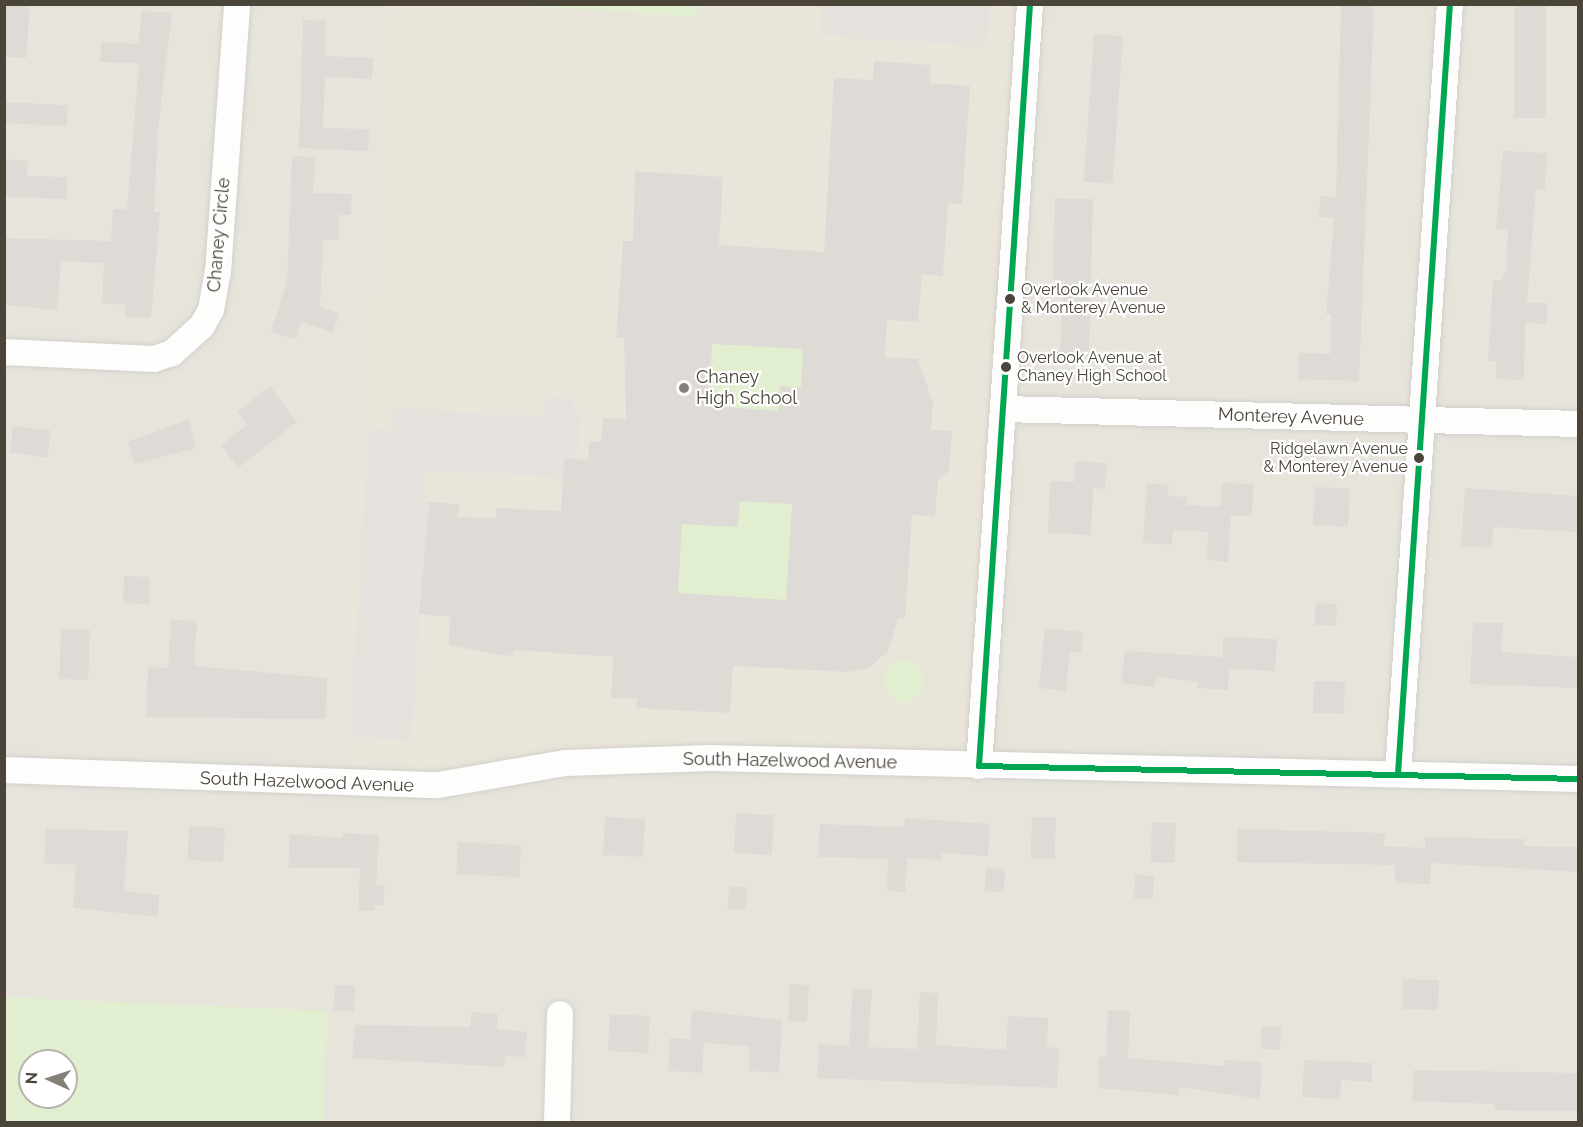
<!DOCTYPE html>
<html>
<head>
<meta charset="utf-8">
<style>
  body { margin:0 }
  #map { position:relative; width:1583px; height:1127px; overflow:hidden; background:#f4f2ee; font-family:Raleway,sans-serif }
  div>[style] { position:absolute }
  .residential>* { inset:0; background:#e7e4dc }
  .education>* { inset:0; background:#eae5da }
  .green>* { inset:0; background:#e1eecf }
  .round { border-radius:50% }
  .parking>* { inset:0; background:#e6e3df }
  .building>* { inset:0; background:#dedbd6; transform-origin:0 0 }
  .roads { filter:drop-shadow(0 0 2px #d2d0cb) drop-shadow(0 0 2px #d2d0cb) }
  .minor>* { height:26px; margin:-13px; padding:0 13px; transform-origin:13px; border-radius:13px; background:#fdfdfc }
  .bus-1>* { height:6px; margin:-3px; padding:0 3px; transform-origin:3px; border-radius:3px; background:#00a651 }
  .dots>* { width:16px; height:16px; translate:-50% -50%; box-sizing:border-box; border:3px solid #fff; border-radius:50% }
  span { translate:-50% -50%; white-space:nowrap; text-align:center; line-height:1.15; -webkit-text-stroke:4.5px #fff; paint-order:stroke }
  .bus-label { font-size:16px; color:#4b4439 }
  .left { translate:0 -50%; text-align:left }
  .right { translate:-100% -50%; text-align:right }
  .street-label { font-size:18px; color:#4b4439 }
  .poi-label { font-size:18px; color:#4b4439 }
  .frame { position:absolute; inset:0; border:6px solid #4b4439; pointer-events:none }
  .north { position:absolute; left:18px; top:1049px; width:60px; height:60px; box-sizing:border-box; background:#fff; border:2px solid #b7b4b0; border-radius:50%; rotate:273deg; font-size:16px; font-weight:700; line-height:24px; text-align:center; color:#4b4439 }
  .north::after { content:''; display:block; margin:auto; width:21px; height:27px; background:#868178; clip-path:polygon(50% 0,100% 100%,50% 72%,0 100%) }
</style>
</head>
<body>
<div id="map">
  <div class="residential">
    <i style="clip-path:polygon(evenodd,5px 5px,1578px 5px,1578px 1122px,5px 1122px,5px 5px,30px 1061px,66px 1061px,66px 1097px,30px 1097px,30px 1061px)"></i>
  </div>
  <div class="education">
    <i style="clip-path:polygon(385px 5px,1030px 5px,979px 766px,709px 758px,341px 785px)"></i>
  </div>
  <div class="green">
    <i style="clip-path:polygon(517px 5px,517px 4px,697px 5px,697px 17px)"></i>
    <i style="clip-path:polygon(712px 344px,808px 349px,801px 388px,780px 387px,778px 411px,705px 406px)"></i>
    <i style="clip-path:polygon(740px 501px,792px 504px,786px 600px,678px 593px,682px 524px,737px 527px)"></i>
    <i class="round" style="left:883px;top:660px;width:42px;height:42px"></i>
    <i style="clip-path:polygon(evenodd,5px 997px,328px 1011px,323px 1122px,5px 1122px,5px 997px,30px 1061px,66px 1061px,66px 1097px,30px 1097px,30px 1061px)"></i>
  </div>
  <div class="parking">
    <i style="clip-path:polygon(822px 5px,990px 5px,987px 47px,820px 35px)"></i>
    <i style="clip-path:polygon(546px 396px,573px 398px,572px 412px,581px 413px,578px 459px,564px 458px,563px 478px,424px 470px,422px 501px,429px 502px,411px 741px,349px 737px,369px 428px,391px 429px,393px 408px,545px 417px)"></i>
  </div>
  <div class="building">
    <i style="clip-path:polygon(1341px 4px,1374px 4px,1359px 381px,1298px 379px,1299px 353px,1330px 354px,1331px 314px,1326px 314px,1334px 218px,1319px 217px,1320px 196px,1336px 197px)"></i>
    <i style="left:1514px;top:4px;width:32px;height:114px"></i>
    <i style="clip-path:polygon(4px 5px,30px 6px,26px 58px,4px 57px)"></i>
    <i style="clip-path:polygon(141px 11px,172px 13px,158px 129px,154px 212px,160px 212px,151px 318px,125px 317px,126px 305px,102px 303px,104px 263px,61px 261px,57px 310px,4px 305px,4px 238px,111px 241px,113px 209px,127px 210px,139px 63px,100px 62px,101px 42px,139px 44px)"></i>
    <i style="clip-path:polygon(303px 20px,326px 21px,325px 56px,373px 58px,372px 79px,325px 77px,323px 128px,369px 129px,368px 151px,299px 148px)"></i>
    <i style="left:1094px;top:34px;width:29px;height:148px;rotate:4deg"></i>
    <i style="clip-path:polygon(evenodd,874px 61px,931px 65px,930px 83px,970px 86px,962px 204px,948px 203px,943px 276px,922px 274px,918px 322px,887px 320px,885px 357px,918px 359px,933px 403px,931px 430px,952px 431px,949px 471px,938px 480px,935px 517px,912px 515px,905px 619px,898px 619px,888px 651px,869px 668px,848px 672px,733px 666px,730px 713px,636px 708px,637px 699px,611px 698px,613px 657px,514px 650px,513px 656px,494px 654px,449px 645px,450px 617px,419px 614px,429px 502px,459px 504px,458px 517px,496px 518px,496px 508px,561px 511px,564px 458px,588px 460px,589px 441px,601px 442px,603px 418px,626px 419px,624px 338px,616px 338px,623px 241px,633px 241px,635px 171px,723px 177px,719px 245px,824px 252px,834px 78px,873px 80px,874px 61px,712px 344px,803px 349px,801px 388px,780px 386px,778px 411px,709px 406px,712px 344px,874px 61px,740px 501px,792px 504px,786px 600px,678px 593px,682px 524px,738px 527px,740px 501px)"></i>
    <i style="left:4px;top:102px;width:64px;height:21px;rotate:3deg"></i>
    <i style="clip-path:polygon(1503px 151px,1547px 153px,1545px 189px,1536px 189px,1527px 303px,1547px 303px,1547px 324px,1525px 323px,1524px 380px,1496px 379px,1496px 362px,1488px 361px,1493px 280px,1502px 280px,1506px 270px,1508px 229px,1496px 229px)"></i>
    <i style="clip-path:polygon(292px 156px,315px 157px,313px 193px,352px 194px,351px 215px,339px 215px,338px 240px,323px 239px,320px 307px,339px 313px,333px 332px,301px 322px,296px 339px,271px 332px,287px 281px)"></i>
    <i style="clip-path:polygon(4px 159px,28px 161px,27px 176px,67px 177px,67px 199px,4px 197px)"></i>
    <i style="clip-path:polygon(1055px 198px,1093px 199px,1089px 357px,1060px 355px,1064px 281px,1053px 280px)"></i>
    <i style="clip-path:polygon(270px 386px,297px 422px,238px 468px,221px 445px,247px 425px,237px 412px)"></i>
    <i style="clip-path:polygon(189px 419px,196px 448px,134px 464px,128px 442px)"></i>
    <i style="left:13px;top:426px;width:38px;height:27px;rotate:7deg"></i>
    <i style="clip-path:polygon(1075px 461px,1107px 463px,1105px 489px,1093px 488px,1091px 535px,1048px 533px,1050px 481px,1074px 482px)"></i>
    <i style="clip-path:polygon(1147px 483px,1169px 485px,1168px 496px,1187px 497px,1186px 505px,1221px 507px,1222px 483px,1253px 484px,1252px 516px,1231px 516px,1228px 562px,1207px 560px,1208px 532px,1173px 530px,1172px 545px,1143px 543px)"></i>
    <i style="left:1315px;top:487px;width:35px;height:38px;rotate:3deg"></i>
    <i style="clip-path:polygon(1465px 488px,1578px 496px,1578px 532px,1493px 527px,1492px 548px,1461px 546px)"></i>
    <i style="left:124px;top:576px;width:26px;height:27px;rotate:2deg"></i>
    <i style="left:1316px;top:603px;width:21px;height:22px;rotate:3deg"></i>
    <i style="clip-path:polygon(171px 620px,197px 621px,194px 666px,327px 678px,326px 719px,146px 717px,148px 667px,168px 668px)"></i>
    <i style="clip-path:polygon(1473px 622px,1503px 623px,1501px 652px,1578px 657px,1578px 688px,1470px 684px)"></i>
    <i style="clip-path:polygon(1045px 628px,1083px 632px,1081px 653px,1070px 651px,1066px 691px,1039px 688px)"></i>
    <i style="left:61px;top:629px;width:29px;height:50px;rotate:2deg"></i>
    <i style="clip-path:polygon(1223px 637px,1277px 639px,1275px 671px,1229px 669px,1228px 690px,1197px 688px,1197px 682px,1156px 676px,1155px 687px,1121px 683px,1125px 651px,1223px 657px)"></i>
    <i style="left:1314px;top:681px;width:31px;height:32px;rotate:2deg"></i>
    <i style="left:736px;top:813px;width:38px;height:40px;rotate:3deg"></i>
    <i style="left:605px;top:817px;width:40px;height:38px;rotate:3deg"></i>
    <i style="left:1032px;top:817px;width:24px;height:41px;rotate:2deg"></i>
    <i style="clip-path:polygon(905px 818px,990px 824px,988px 856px,941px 853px,941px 860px,907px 858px,905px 892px,887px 891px,888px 859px,818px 857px,820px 824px,904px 827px)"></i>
    <i style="left:1152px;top:822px;width:24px;height:40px;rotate:2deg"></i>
    <i style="left:189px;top:826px;width:36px;height:34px;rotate:3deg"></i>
    <i style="clip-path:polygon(46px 829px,128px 831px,124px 891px,159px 895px,158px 917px,73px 908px,76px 865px,44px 863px)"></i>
    <i style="clip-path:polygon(1238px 829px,1385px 833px,1384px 846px,1425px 848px,1425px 837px,1524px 839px,1524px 846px,1578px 847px,1578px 872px,1431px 863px,1430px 884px,1395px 883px,1395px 865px,1237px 862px)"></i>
    <i style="clip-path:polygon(343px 833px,379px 835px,376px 885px,385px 886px,383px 906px,375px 905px,374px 911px,358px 910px,360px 868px,288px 868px,290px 834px,343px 838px)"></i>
    <i style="left:458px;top:842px;width:63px;height:32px;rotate:3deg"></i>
    <i style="left:986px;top:868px;width:19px;height:23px;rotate:3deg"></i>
    <i style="left:1135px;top:875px;width:19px;height:23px;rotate:3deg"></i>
    <i style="left:729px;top:886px;width:18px;height:23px;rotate:3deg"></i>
    <i style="left:1403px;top:979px;width:36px;height:30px;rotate:2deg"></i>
    <i style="left:790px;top:984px;width:19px;height:37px;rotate:3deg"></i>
    <i style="left:335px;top:985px;width:20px;height:25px;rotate:3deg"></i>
    <i style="clip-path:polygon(853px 988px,872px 990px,868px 1047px,917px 1049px,920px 992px,938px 993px,936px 1045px,1006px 1050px,1008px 1016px,1048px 1018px,1047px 1047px,1059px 1048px,1057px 1088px,817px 1078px,819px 1044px,849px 1046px)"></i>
    <i style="clip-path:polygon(692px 1010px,782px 1020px,779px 1073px,749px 1071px,750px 1046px,704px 1043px,702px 1073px,668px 1071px,670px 1038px,690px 1039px)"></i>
    <i style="clip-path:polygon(1108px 1010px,1130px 1011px,1128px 1058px,1224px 1066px,1224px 1060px,1262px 1062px,1260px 1099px,1179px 1087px,1178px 1095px,1098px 1088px,1099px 1057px,1106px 1057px)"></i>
    <i style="clip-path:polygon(472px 1012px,498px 1014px,497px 1029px,527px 1032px,525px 1057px,505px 1056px,504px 1067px,352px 1058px,355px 1025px,470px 1027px)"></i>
    <i style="left:610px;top:1014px;width:40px;height:37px;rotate:3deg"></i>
    <i style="left:1262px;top:1026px;width:19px;height:23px;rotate:3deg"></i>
    <i style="clip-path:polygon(1304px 1060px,1372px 1063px,1372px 1082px,1341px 1080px,1340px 1099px,1302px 1097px)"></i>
    <i style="clip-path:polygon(1414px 1070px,1578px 1073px,1578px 1111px,1494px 1110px,1494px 1104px,1412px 1101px)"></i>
  </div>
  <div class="roads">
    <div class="minor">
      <i style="left:4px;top:352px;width:150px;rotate:2.7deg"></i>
      <i style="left:154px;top:359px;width:19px;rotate:-18deg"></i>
      <i style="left:172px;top:353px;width:40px;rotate:-42deg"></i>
      <i style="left:202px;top:326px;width:18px;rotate:-61deg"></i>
      <i style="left:211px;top:310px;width:39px;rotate:-80deg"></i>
      <i style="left:218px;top:272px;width:269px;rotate:-85.9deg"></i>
      <i style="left:1003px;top:409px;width:575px;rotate:1.49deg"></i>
      <i style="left:979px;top:766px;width:764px;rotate:-86.17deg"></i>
      <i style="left:4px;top:770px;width:434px;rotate:2deg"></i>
      <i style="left:438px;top:785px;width:129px;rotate:-9.8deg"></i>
      <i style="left:565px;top:763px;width:144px;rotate:-2deg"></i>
      <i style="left:709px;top:758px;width:869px;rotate:1.38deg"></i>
      <i style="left:1398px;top:774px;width:772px;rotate:-86.14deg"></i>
      <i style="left:557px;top:1122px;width:108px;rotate:-88.4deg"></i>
    </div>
  </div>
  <div class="bus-1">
    <i style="left:979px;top:766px;width:764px;rotate:-86.17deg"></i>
    <i style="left:979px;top:766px;width:599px;rotate:1.24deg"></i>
    <i style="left:1398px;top:774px;width:772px;rotate:-86.14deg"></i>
  </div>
  <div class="dots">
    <i style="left:1010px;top:299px;background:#4b4439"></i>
    <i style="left:1006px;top:367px;background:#4b4439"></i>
    <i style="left:684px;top:388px;background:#868178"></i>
    <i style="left:1419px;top:458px;background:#4b4439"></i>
  </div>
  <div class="bus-label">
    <span class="left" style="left:1021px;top:299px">Overlook Avenue<br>&amp; Monterey Avenue</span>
    <span class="left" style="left:1017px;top:367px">Overlook Avenue at<br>Chaney High School</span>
    <span class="right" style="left:1408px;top:458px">Ridgelawn Avenue<br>&amp; Monterey Avenue</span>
  </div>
  <div class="street-label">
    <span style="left:219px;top:235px;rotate:-85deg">Chaney Circle</span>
    <span style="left:1291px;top:417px;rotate:2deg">Monterey Avenue</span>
    <span style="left:790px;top:761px;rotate:1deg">South Hazelwood Avenue</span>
    <span style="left:307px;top:782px;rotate:2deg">South Hazelwood Avenue</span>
  </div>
  <div class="poi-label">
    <span class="left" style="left:696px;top:388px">Chaney<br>High School</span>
  </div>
  <div class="frame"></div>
  <div class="north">N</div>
</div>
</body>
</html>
